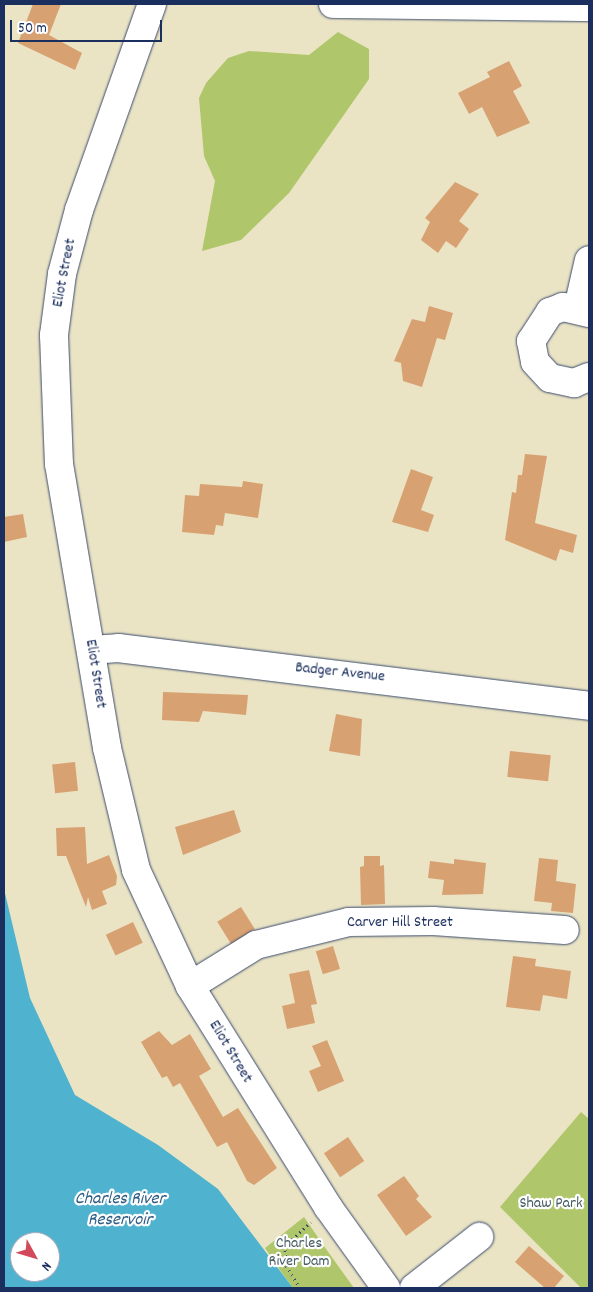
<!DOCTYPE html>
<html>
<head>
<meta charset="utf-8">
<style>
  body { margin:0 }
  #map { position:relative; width:593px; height:1292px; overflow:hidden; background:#eae4c5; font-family:Dekko,sans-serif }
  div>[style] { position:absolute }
  .green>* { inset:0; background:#afc66b }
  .water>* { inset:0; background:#4fb2ce }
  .building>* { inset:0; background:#d8a172; transform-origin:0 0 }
  .path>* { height:3px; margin-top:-1.5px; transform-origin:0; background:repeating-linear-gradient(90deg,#3a4a6d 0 1px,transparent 0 5px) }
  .roads { filter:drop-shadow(0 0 1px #3a4a6d) drop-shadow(0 0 1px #3a4a6d) }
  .minor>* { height:28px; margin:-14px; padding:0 14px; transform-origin:14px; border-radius:14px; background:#fff }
  .major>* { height:28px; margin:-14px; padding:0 14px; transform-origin:14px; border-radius:14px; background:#fff }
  span { translate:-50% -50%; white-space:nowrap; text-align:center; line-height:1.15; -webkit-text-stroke:4.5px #fff; paint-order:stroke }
  .street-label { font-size:16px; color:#1b2f5e }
  .park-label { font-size:16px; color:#475c62 }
  .water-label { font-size:18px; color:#2d5d85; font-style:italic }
  .frame { position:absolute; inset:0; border:5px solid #1b2f5e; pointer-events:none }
  .north { position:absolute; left:10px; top:1232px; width:50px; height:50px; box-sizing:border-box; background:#fff; border:1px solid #a4acbf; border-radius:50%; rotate:129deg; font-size:14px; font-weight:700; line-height:20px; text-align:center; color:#1b2f5e }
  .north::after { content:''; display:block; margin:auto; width:18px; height:22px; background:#d1495b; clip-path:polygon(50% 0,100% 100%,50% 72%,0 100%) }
  .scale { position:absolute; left:10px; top:20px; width:152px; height:22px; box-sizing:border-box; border:2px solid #1b2f5e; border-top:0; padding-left:6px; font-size:15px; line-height:18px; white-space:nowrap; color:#1b2f5e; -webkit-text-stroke:4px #fff; paint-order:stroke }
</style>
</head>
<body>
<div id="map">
  <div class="green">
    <i style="clip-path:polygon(338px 32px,369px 49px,369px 79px,289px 193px,241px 240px,202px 251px,215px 181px,204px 156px,199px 98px,206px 83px,228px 58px,249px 51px,309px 55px)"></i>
    <i style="clip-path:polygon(581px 1112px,589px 1119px,589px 1288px,581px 1288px,500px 1207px)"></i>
    <i style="clip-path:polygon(304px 1217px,326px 1249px,354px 1288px,293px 1288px,277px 1266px,265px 1248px)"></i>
  </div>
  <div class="water">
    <i style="clip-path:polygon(evenodd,4px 889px,30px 998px,75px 1095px,158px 1145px,218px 1189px,293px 1288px,4px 1288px,4px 889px,20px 1242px,50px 1242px,50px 1272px,20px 1272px,20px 1242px)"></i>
  </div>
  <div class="building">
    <i style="clip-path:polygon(33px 4px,61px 4px,49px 35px,82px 53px,75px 70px,18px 43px)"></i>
    <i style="clip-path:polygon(509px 61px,522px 86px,513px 91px,530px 123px,497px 137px,482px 107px,469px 114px,458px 93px,490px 77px,487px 72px)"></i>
    <i style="clip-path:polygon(455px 182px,479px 194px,459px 221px,469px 229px,456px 248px,446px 241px,438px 253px,421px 240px,430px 222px,425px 218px)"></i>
    <i style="clip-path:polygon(429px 306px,453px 313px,445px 340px,437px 338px,422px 387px,403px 381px,401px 363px,394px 361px,412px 319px,425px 322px)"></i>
    <i style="clip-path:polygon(525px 454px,547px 456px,535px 523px,577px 535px,573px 553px,560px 549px,556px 561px,505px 540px,512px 492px,516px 493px,518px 475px,522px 475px)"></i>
    <i style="clip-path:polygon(411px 469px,433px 477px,421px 510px,434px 515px,428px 532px,392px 522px)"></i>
    <i style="clip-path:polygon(243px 481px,263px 484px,258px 518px,225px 513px,223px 526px,216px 525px,214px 535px,182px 532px,185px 495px,199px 496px,200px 484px,242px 487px)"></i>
    <i style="clip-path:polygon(23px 514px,27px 537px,4px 542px,4px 517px)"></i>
    <i style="clip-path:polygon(163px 692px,248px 695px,246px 715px,203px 711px,199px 722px,162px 720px)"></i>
    <i style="clip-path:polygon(336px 714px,362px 719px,360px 756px,329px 751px)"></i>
    <i style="left:510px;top:751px;width:41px;height:26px;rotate:6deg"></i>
    <i style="left:75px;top:762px;width:29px;height:23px;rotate:84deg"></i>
    <i style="clip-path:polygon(234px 810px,241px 832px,183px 855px,175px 827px)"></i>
    <i style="clip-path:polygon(85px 827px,87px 864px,109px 855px,117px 876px,116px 885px,102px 891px,107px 904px,92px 910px,88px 897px,86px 907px,66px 856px,57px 856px,56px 828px)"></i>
    <i style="clip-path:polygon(364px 856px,380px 856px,380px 866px,384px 865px,385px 904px,361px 905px,360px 867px,364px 866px)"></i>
    <i style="clip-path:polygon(539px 858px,558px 860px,556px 881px,576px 884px,573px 913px,551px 911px,552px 903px,534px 901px)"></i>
    <i style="clip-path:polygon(454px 859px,486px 863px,483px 894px,442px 895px,444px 880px,428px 878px,430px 861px,454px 864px)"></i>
    <i style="left:241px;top:907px;width:26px;height:28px;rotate:58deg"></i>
    <i style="left:133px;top:922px;width:23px;height:30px;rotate:65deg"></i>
    <i style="left:333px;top:946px;width:24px;height:18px;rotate:73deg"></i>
    <i style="clip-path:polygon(513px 956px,536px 959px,535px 966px,571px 971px,567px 999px,543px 995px,540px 1011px,506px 1007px)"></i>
    <i style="clip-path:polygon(309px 970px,317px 1004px,311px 1005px,315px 1023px,287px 1029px,282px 1006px,295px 1003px,289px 974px)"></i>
    <i style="clip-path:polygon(159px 1031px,172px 1045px,190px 1034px,211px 1069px,199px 1076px,223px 1117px,238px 1108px,277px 1168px,254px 1185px,247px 1181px,227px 1142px,217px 1147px,180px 1083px,173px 1087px,167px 1076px,162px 1078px,141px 1042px)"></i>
    <i style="clip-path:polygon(327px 1040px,344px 1081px,318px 1092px,309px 1071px,321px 1066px,312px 1046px)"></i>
    <i style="left:348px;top:1137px;width:29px;height:29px;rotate:56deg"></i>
    <i style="clip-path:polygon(404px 1176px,419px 1196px,416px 1199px,432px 1217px,406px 1236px,377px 1195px)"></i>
    <i style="clip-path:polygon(529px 1246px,564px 1276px,554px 1288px,545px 1288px,515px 1262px)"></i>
  </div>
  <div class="path">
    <i style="left:300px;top:1288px;width:26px;rotate:-122deg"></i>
    <i style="left:286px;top:1266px;width:20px;rotate:-93deg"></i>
    <i style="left:285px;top:1246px;width:35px;rotate:-43deg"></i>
  </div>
  <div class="roads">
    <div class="minor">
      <i style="left:333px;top:4px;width:256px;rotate:0.7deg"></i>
      <i style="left:578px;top:308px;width:49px;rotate:-77.1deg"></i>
      <i style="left:589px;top:313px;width:27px;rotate:-167deg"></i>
      <i style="left:563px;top:307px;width:14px;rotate:159deg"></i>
      <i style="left:550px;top:312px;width:35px;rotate:123deg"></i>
      <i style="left:531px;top:341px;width:21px;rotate:79deg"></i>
      <i style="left:535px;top:362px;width:22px;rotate:47deg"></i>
      <i style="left:550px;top:378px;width:25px;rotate:12deg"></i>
      <i style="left:574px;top:383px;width:16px;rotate:-22deg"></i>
      <i style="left:91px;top:650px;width:27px;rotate:-4deg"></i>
      <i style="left:118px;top:648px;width:475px;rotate:7deg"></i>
      <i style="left:190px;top:986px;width:78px;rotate:-31.8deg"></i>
      <i style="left:256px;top:945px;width:96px;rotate:-13.9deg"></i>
      <i style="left:349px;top:922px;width:84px;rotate:-0.7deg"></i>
      <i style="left:433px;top:921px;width:132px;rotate:3.9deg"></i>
      <i style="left:414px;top:1288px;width:83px;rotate:-38.1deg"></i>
    </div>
    <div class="major">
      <i style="left:152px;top:4px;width:219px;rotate:109.5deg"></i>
      <i style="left:79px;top:210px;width:66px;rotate:104.9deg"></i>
      <i style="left:62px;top:274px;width:62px;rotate:97.5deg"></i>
      <i style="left:54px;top:335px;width:129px;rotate:87.8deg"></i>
      <i style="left:59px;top:464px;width:288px;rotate:80.4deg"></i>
      <i style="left:107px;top:748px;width:125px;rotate:76.6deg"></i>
      <i style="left:136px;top:870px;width:128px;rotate:65deg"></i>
      <i style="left:190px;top:986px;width:261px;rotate:58deg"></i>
      <i style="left:328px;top:1207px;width:100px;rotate:54.4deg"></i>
    </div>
  </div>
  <div class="street-label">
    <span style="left:65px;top:273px;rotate:-79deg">Eliot Street</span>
    <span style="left:340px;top:673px;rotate:6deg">Badger Avenue</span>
    <span style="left:95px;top:674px;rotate:81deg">Eliot Street</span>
    <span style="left:400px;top:923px">Carver Hill Street</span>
    <span style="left:230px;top:1052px;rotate:59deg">Eliot Street</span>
  </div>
  <div class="park-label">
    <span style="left:551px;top:1204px">Shaw Park</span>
    <span style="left:299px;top:1253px">Charles<br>River Dam</span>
  </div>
  <div class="water-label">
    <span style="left:120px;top:1211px">Charles River<br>Reservoir</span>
  </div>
  <div class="frame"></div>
  <div class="north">N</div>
  <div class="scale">50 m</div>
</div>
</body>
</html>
